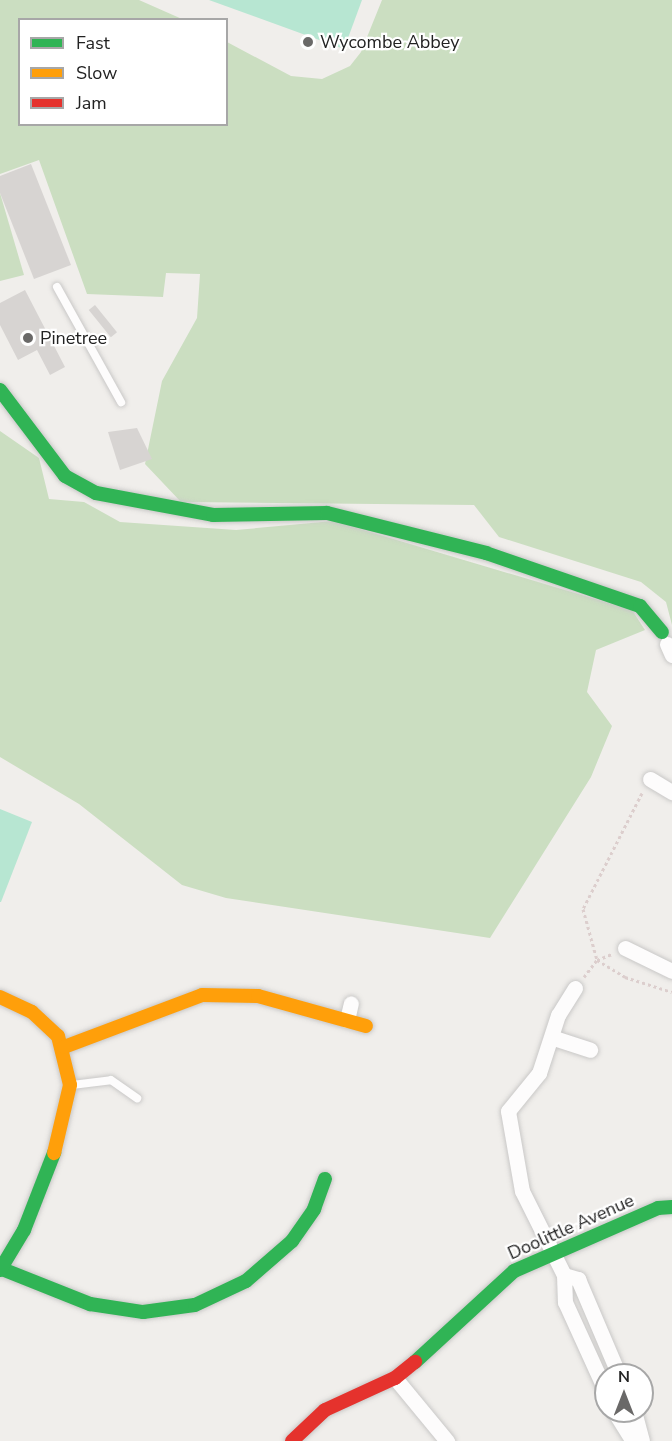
<!DOCTYPE html>
<html>
<head>
<meta charset="utf-8">
<style>
  body { margin:0 }
  #map { position:relative; width:672px; height:1441px; overflow:hidden; background:#f0eeeb; font-family:"Nunito Sans",sans-serif }
  div>[style] { position:absolute }
  .forest>* { inset:0; background:#cbdec1 }
  .pitch>* { inset:0; background:#b7e6d2 }
  .building>* { inset:0; background:#d7d4d2; transform-origin:0 0 }
  .path>* { height:3px; margin-top:-1.5px; transform-origin:0; background:repeating-linear-gradient(90deg,#dccecd 0 3px,transparent 0 6px) }
  .roads { filter:drop-shadow(0 0 2px #c9c8c7) drop-shadow(0 0 2px #c9c8c7) }
  .lane>* { height:8px; margin:-4px; padding:0 4px; transform-origin:4px; border-radius:4px; background:#fdfcfc }
  .street>* { height:15px; margin:-7.5px; padding:0 7.5px; transform-origin:7.5px; border-radius:7.5px; background:#fdfcfc }
  .fast>* { height:14px; margin:-7px; padding:0 7px; transform-origin:7px; border-radius:7px; background:#30b455 }
  .slow>* { height:14px; margin:-7px; padding:0 7px; transform-origin:7px; border-radius:7px; background:#ff9f0a }
  .jam>* { height:14px; margin:-7px; padding:0 7px; transform-origin:7px; border-radius:7px; background:#e5322d }
  .dots>* { width:16px; height:16px; translate:-50% -50%; box-sizing:border-box; border:3px solid #fff; border-radius:50% }
  span { translate:-50% -50%; white-space:nowrap; text-align:center; line-height:1.15; -webkit-text-stroke:4.5px #fff; paint-order:stroke }
  .poi-label { font-size:18px; color:#222 }
  .left { translate:0 -50%; text-align:left }
  .street-label { font-size:18px; color:#222 }
  .legend { position:absolute; left:18px; top:18px; width:210px; height:108px; box-sizing:border-box; background:#fff; border:2px solid #a7a7a7; margin:0; padding:8px 10px; list-style:none; font-size:18px; color:#222 }
  .legend li { display:flex; align-items:center; gap:12px; height:30px }
  .legend b { width:30px; border:2px solid #a7a7a7 }
  .north { position:absolute; left:594px; top:1363px; width:60px; height:60px; box-sizing:border-box; background:#fff; border:2px solid #a7a7a7; border-radius:50%; rotate:0deg; font-size:16px; font-weight:700; line-height:24px; text-align:center; color:#222 }
  .north::after { content:''; display:block; margin:auto; width:21px; height:27px; background:#6a6968; clip-path:polygon(50% 0,100% 100%,50% 72%,0 100%) }
</style>
</head>
<body>
<div id="map">
  <div class="forest">
    <i style="clip-path:polygon(0 0,139px 0,182px 19px,20px 20px,20px 124px,226px 124px,227px 42px,291px 76px,322px 79px,350px 66px,361px 52px,382px 0,672px 0,672px 625px,666px 602px,641px 582px,499px 537px,474px 505px,181px 502px,145px 464px,162px 381px,197px 318px,200px 274px,166px 273px,163px 297px,87px 294px,39px 160px,0 174px)"></i>
    <i style="clip-path:polygon(0 193px,24px 275px,0 281px)"></i>
    <i style="clip-path:polygon(0 431px,39px 458px,49px 499px,84px 502px,120px 522px,236px 530px,333px 521px,632px 610px,645px 630px,596px 650px,587px 692px,612px 726px,591px 777px,490px 938px,226px 898px,182px 885px,79px 804px,0 757px)"></i>
  </div>
  <div class="pitch">
    <i style="clip-path:polygon(209px 0,362px 0,344px 49px)"></i>
    <i style="clip-path:polygon(0 809px,32px 822px,1px 902px,0 902px)"></i>
  </div>
  <div class="building">
    <i style="clip-path:polygon(31px 164px,71px 265px,34px 279px,0 193px,0 176px)"></i>
    <i style="clip-path:polygon(25px 290px,65px 367px,50px 375px,37px 350px,18px 360px,0 325px,0 303px)"></i>
    <i style="left:95px;top:305px;width:35px;height:8px;rotate:51deg"></i>
    <i style="clip-path:polygon(137px 428px,152px 459px,120px 470px,108px 432px)"></i>
  </div>
  <div class="path">
    <i style="left:642px;top:793px;width:130px;rotate:117deg"></i>
    <i style="left:583px;top:909px;width:53px;rotate:74.6deg"></i>
    <i style="left:597px;top:960px;width:33px;rotate:31deg"></i>
    <i style="left:625px;top:977px;width:49px;rotate:17.7deg"></i>
    <i style="left:584px;top:977px;width:21px;rotate:-53deg"></i>
    <i style="left:597px;top:960px;width:16px;rotate:-22deg"></i>
  </div>
  <div class="roads">
    <div class="lane">
      <i style="left:57px;top:287px;width:132px;rotate:60.9deg"></i>
      <i style="left:72px;top:1085px;width:39px;rotate:-7deg"></i>
      <i style="left:111px;top:1080px;width:32px;rotate:35deg"></i>
    </div>
    <div class="street">
      <i style="left:667px;top:644px;width:12px;rotate:66deg"></i>
      <i style="left:650px;top:779px;width:26px;rotate:31deg"></i>
      <i style="left:625px;top:948px;width:52px;rotate:26.1deg"></i>
      <i style="left:575px;top:988px;width:32px;rotate:122deg"></i>
      <i style="left:558px;top:1015px;width:61px;rotate:108.1deg"></i>
      <i style="left:539px;top:1073px;width:49px;rotate:129.2deg"></i>
      <i style="left:508px;top:1111px;width:81px;rotate:80.1deg"></i>
      <i style="left:522px;top:1191px;width:94px;rotate:63.4deg"></i>
      <i style="left:564px;top:1275px;width:15px;rotate:16deg"></i>
      <i style="left:578px;top:1279px;width:104px;rotate:66.9deg"></i>
      <i style="left:347px;top:1020px;width:17px;rotate:-77deg"></i>
      <i style="left:554px;top:1038px;width:38px;rotate:18deg"></i>
      <i style="left:564px;top:1275px;width:27px;rotate:88deg"></i>
      <i style="left:565px;top:1302px;width:99px;rotate:65.5deg"></i>
      <i style="left:395px;top:1378px;width:82px;rotate:50.5deg"></i>
      <i style="left:614px;top:1411px;width:36px;rotate:58deg"></i>
      <i style="left:634px;top:1411px;width:31px;rotate:75deg"></i>
    </div>
    <div class="fast">
      <i style="left:0;top:390px;width:108px;rotate:52.9deg"></i>
      <i style="left:65px;top:476px;width:35px;rotate:29deg"></i>
      <i style="left:96px;top:493px;width:119px;rotate:10.6deg"></i>
      <i style="left:213px;top:515px;width:114px;rotate:-1deg"></i>
      <i style="left:327px;top:513px;width:164px;rotate:14.1deg"></i>
      <i style="left:486px;top:553px;width:163px;rotate:19deg"></i>
      <i style="left:640px;top:606px;width:34px;rotate:50deg"></i>
      <i style="left:2px;top:1269px;width:95px;rotate:21.7deg"></i>
      <i style="left:90px;top:1304px;width:54px;rotate:8.6deg"></i>
      <i style="left:143px;top:1312px;width:52px;rotate:-7.7deg"></i>
      <i style="left:195px;top:1305px;width:56px;rotate:-25.2deg"></i>
      <i style="left:246px;top:1281px;width:61px;rotate:-41deg"></i>
      <i style="left:292px;top:1241px;width:39px;rotate:-55deg"></i>
      <i style="left:314px;top:1209px;width:32px;rotate:-70deg"></i>
      <i style="left:0;top:1270px;width:47px;rotate:-59deg"></i>
      <i style="left:24px;top:1230px;width:83px;rotate:-68.7deg"></i>
      <i style="left:415px;top:1362px;width:134px;rotate:-42.6deg"></i>
      <i style="left:514px;top:1271px;width:157px;rotate:-23.6deg"></i>
      <i style="left:658px;top:1208px;width:14px;rotate:-4deg"></i>
    </div>
    <div class="slow">
      <i style="left:0;top:997px;width:35px;rotate:25deg"></i>
      <i style="left:32px;top:1012px;width:35px;rotate:43deg"></i>
      <i style="left:58px;top:1036px;width:50px;rotate:76.2deg"></i>
      <i style="left:70px;top:1085px;width:70px;rotate:103.2deg"></i>
      <i style="left:64px;top:1047px;width:147px;rotate:-20.6deg"></i>
      <i style="left:202px;top:995px;width:56px;rotate:1deg"></i>
      <i style="left:258px;top:996px;width:112px;rotate:15.5deg"></i>
    </div>
    <div class="jam">
      <i style="left:292px;top:1441px;width:45px;rotate:-43.2deg"></i>
      <i style="left:325px;top:1410px;width:77px;rotate:-24.6deg"></i>
      <i style="left:395px;top:1378px;width:26px;rotate:-39deg"></i>
    </div>
  </div>
  <div class="dots">
    <i style="left:308px;top:42px;background:#6a6968"></i>
    <i style="left:28px;top:338px;background:#6a6968"></i>
  </div>
  <div class="poi-label">
    <span class="left" style="left:320px;top:42px">Wycombe Abbey</span>
    <span class="left" style="left:40px;top:338px">Pinetree</span>
  </div>
  <div class="street-label">
    <span style="left:571px;top:1227px;rotate:-24deg">Doolittle Avenue</span>
  </div>
  <ul class="legend">
  <li><b style="height:8px;background:#30b455"></b>Fast</li>
  <li><b style="height:8px;background:#ff9f0a"></b>Slow</li>
  <li><b style="height:8px;background:#e5322d"></b>Jam</li>
  </ul>
  <div class="north">N</div>
</div>
</body>
</html>
